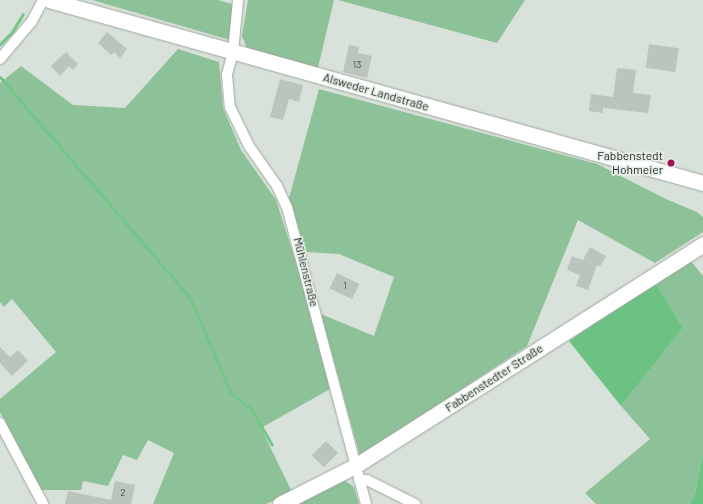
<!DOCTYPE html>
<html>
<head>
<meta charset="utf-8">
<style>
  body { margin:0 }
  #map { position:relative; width:703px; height:504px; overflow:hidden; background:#d9e2da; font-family:Barlow,sans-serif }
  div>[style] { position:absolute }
  .green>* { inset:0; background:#8dc198 }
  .forest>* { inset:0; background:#6cc282 }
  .stream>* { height:3px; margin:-1.5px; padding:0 1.5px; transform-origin:1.5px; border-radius:1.5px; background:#70c786 }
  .building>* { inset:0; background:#bbc4bd; transform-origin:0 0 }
  .roads { filter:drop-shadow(0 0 1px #a0a8a1) drop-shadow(0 0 1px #a0a8a1) }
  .street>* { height:10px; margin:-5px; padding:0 5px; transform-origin:5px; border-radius:5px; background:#fff }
  .secondary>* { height:15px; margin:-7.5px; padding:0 7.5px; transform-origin:7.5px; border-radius:7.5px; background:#fff }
  .dots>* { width:11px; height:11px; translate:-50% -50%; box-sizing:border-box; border:2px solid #e6efe7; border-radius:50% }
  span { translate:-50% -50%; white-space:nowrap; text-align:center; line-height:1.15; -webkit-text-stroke:3.5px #e6efe7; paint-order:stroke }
  .number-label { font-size:10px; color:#4b504c }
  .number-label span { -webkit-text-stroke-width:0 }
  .street-label { font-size:12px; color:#262927 }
  .poi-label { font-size:12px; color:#262927 }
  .right { translate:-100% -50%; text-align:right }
</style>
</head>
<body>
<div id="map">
  <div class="green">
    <i style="clip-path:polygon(92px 0,218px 0,235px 5px,230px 40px)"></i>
    <i style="clip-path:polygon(248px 0,334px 0,317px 72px,248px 51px,242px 36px)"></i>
    <i style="clip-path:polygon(338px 0,525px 0,497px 43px)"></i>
    <i style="clip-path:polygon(178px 49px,219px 62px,223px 108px,241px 150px,276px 200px,299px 272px,330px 389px,261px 428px,292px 492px,266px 504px,153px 504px,174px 453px,148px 440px,137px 460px,123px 455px,108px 486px,83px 481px,81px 490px,40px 490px,0 412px,0 399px,56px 352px,12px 299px,4px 307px,0 302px,0 83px,21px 66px,73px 105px,125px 108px)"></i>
    <i style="clip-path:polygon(319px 89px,597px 164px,666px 199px,697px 212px,703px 217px,703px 232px,655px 263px,578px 220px,527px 346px,360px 456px,321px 314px,374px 336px,394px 277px,339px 254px,306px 252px,289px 198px)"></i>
    <i style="clip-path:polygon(691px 261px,703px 276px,703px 454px,694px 498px,689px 504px,596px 504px,585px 493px,650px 439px,621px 406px,683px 328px,655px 282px)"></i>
    <i style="clip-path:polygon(344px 480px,354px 487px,359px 504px,296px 504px)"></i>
  </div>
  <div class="forest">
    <i style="clip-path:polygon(655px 282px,683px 328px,621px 406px,569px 341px)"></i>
    <i style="clip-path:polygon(703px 454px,703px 504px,689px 504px,694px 498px)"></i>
  </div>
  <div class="stream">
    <i style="left:0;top:44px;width:17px;rotate:-45deg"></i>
    <i style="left:12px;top:32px;width:21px;rotate:-59deg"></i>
    <i style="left:0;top:77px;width:291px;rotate:49.3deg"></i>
    <i style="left:190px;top:298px;width:102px;rotate:66.9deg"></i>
    <i style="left:230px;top:392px;width:28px;rotate:39deg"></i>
    <i style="left:252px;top:410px;width:40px;rotate:60.3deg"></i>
  </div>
  <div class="building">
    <i style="clip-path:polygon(107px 32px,127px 49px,120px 58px,114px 52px,111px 55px,98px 43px)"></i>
    <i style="left:649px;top:44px;width:30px;height:24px;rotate:8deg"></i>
    <i style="clip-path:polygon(349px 45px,359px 47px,358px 53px,372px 56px,367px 78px,343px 72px)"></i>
    <i style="clip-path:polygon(66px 52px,78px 64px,73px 70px,69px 66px,60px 76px,51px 66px)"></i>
    <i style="clip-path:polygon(617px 68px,636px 70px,633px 93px,651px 95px,648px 113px,603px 108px,603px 113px,589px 111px,591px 94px,613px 97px)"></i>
    <i style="clip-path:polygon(280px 79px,303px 85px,299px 102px,289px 99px,283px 120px,270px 117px)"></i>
    <i style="clip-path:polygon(590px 247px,606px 256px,600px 267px,597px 265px,588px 290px,576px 286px,580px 275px,567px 270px,572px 256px,583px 260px)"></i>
    <i style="left:337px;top:273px;width:25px;height:17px;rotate:26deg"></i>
    <i style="clip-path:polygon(0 347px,10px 357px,18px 350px,28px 361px,12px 376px,0 363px)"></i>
    <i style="left:326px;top:441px;width:17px;height:20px;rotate:45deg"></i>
    <i style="clip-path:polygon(115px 481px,135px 485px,131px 504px,65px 504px,68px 491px,111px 500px)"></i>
  </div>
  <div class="roads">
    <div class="street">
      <i style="left:238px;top:0;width:52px;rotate:95.5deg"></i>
      <i style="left:233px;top:52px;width:24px;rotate:105deg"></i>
      <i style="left:227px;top:75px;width:32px;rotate:85deg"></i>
      <i style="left:230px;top:107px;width:43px;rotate:64deg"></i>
      <i style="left:249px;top:146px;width:49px;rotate:55deg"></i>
      <i style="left:277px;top:186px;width:23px;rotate:65deg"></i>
      <i style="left:287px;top:207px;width:307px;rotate:75.1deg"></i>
      <i style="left:0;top:59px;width:50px;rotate:-49.9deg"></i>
      <i style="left:32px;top:21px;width:24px;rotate:-62deg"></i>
      <i style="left:0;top:423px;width:92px;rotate:62deg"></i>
      <i style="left:359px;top:480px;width:8px"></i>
      <i style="left:367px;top:480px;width:54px;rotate:26.6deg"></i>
    </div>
    <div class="secondary">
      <i style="left:49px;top:0;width:679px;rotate:15.63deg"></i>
      <i style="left:280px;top:504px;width:84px;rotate:-26.9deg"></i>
      <i style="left:355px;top:466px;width:413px;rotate:-32.5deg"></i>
    </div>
  </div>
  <div class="dots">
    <i style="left:671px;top:163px;background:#a21055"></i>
  </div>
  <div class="number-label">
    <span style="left:357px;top:65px">13</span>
    <span style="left:345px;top:286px">1</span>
    <span style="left:123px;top:493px">2</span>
  </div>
  <div class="street-label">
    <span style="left:376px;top:92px;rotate:16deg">Alsweder Landstraße</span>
    <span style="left:306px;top:272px;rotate:76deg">Mühlenstraße</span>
    <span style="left:494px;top:378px;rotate:-33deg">Fabbenstedter Straße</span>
  </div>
  <div class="poi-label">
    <span class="right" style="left:663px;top:163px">Fabbenstedt<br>Hohmeier</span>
  </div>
</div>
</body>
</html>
